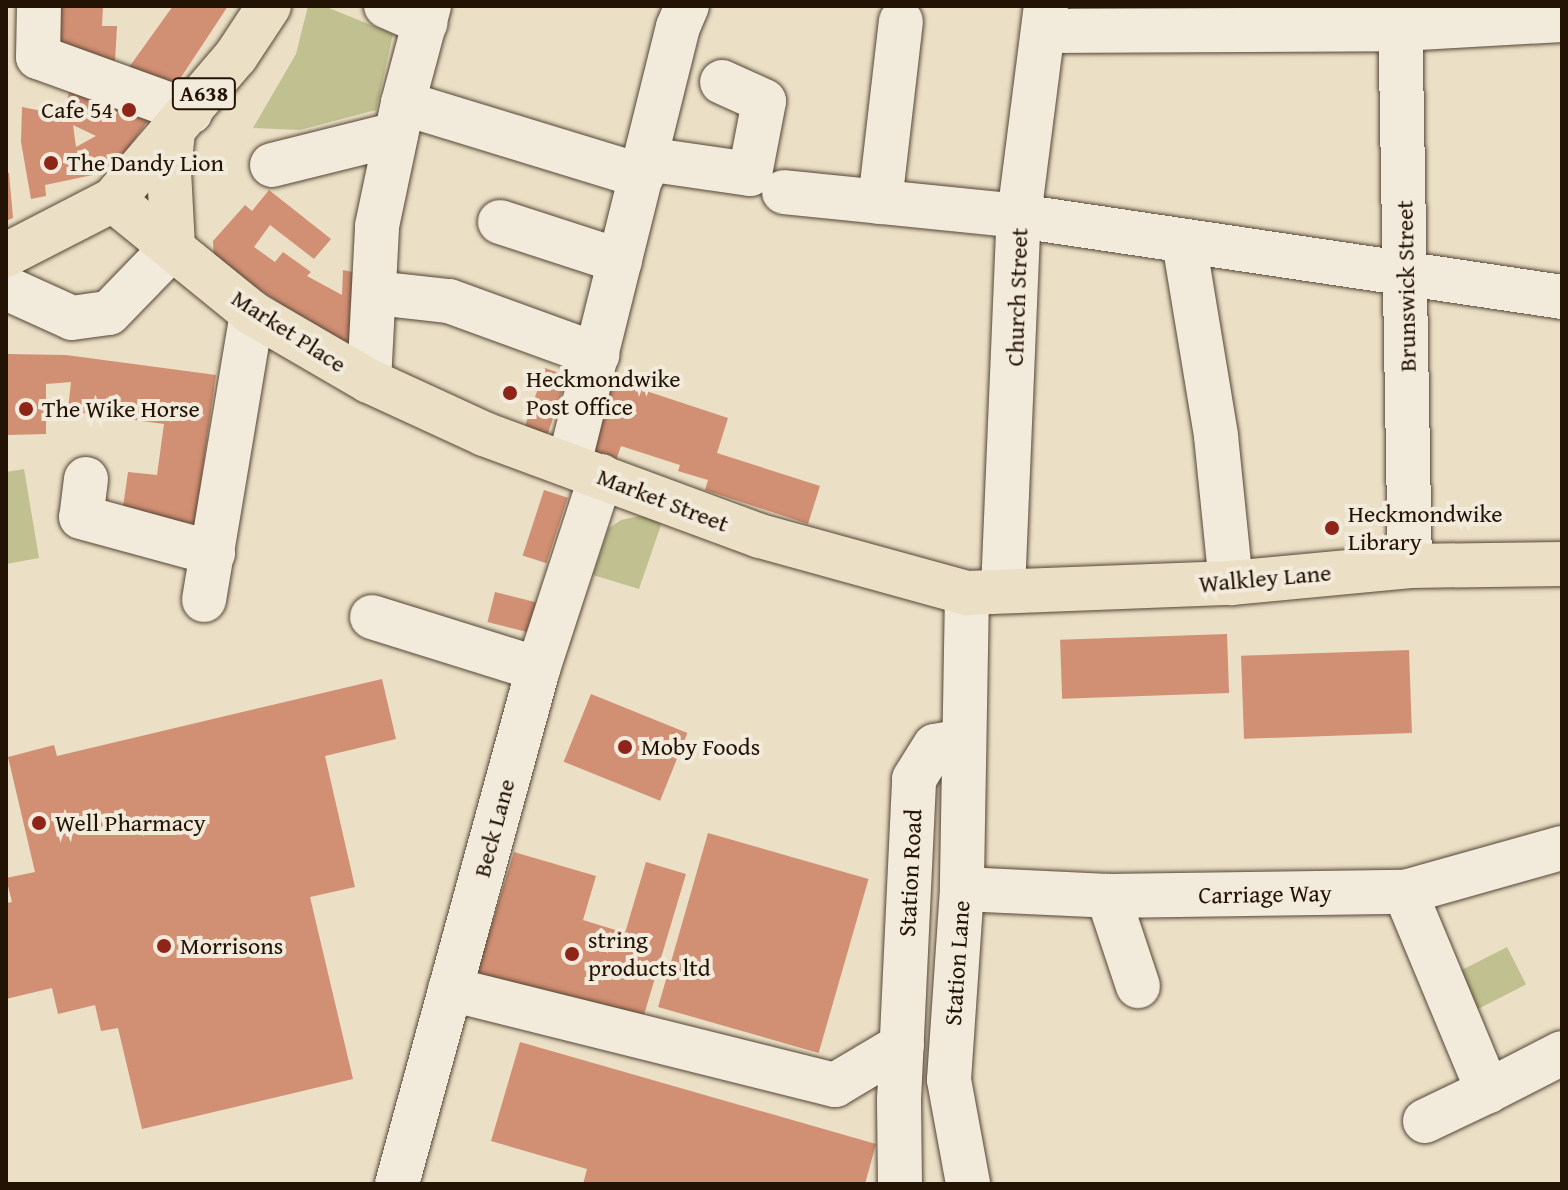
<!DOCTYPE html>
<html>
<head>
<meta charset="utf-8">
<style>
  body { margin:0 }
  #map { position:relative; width:1568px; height:1190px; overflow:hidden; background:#ebdfc6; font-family:"Gentium Book Plus",serif }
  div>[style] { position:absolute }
  .green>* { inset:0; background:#c0c090; transform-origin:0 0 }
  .building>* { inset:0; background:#d18f73; transform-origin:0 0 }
  .roads { filter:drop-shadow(0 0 2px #554635) drop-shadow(0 0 2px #554635) }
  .minor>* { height:44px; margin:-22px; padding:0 22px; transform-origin:22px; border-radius:22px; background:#f2eada }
  .major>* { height:44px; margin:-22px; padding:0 22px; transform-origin:22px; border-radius:22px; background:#ebdfc6 }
  .dots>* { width:22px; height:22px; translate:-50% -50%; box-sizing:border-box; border:4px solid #f2eada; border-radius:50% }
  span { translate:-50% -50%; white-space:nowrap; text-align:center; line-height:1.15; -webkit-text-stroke:8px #f2eada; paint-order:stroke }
  .shield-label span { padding:2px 6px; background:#f2eada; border:2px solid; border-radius:6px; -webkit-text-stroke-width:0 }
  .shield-label { font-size:22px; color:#231305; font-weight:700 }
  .poi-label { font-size:24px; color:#231305 }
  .right { translate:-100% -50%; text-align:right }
  .left { translate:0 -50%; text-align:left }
  .street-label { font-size:24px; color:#231305 }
  .frame { position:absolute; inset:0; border:8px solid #231305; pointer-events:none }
</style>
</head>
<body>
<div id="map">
  <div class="green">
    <i style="clip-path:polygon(308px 6px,324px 6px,393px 34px,376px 110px,300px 130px,253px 128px,296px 54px)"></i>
    <i style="clip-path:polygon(24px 469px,39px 558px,6px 564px,6px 472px)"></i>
    <i style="clip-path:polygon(640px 516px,662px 522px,639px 589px,593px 575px,609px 528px,621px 520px)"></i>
    <i style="left:1507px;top:947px;width:42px;height:59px;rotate:63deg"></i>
  </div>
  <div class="building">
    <i style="clip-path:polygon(59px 6px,103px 6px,102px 26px,117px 26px,115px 62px,56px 59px)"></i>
    <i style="clip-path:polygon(173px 6px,228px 6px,174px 88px,127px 70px)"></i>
    <i style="clip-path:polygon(evenodd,75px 74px,157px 108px,127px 150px,102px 173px,45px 185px,46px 196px,31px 199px,21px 142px,22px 107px,62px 115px,75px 74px,73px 125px,96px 136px,76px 147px,73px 125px)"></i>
    <i style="clip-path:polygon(6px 173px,9px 173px,13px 218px,6px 221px)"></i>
    <i style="clip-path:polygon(269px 190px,331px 239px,314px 259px,270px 225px,254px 247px,275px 262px,283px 252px,311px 272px,307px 276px,342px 295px,343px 270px,362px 274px,357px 338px,339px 343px,214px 259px,213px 241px,245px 205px,252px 211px)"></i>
    <i style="clip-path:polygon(6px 354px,66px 355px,216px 375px,195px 524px,122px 514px,128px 472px,157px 475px,164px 424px,68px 411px,71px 382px,46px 384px,46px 434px,7px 435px)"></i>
    <i style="left:545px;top:368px;width:24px;height:64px;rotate:19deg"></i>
    <i style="clip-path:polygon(607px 378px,728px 418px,717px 453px,820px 486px,808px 524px,705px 490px,708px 480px,678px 471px,680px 465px,621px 446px,615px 463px,583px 452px)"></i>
    <i style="left:544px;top:490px;width:25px;height:69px;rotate:18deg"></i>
    <i style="left:495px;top:592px;width:42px;height:31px;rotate:14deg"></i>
    <i style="left:1227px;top:634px;width:59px;height:167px;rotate:88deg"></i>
    <i style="left:1409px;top:650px;width:83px;height:168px;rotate:88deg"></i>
    <i style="clip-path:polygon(382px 679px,396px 739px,325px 756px,355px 887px,310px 897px,353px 1079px,142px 1129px,118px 1028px,101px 1031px,95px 1005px,58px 1014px,52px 988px,6px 999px,6px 903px,12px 902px,6px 878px,35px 872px,8px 757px,54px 745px,57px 756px)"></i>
    <i style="left:591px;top:694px;width:104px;height:73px;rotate:22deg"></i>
    <i style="left:708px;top:833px;width:167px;height:181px;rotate:16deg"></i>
    <i style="clip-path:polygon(514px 852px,596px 876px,583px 920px,625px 933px,646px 862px,686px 874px,641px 1025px,476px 976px)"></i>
    <i style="clip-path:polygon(520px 1042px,876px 1144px,865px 1184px,583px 1184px,587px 1169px,491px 1141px)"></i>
  </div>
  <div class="roads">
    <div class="minor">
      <i style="left:39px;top:6px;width:51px;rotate:91.1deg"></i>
      <i style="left:38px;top:57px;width:162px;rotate:19.9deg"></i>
      <i style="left:386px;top:6px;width:43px;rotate:23.6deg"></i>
      <i style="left:1400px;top:6px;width:560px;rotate:88.98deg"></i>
      <i style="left:1045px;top:31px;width:356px;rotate:-0.3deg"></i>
      <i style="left:1401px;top:29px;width:161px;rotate:-3.2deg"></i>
      <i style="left:403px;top:103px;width:250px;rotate:17deg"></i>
      <i style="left:646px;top:159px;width:105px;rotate:8.2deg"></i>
      <i style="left:750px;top:174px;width:74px;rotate:-79.1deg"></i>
      <i style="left:764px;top:101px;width:46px;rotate:-155.7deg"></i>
      <i style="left:272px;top:165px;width:128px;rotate:-14deg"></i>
      <i style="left:784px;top:192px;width:236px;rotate:5.8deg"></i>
      <i style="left:1019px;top:216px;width:549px;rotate:8.48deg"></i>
      <i style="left:880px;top:202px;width:182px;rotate:-83.4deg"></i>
      <i style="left:500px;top:222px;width:126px;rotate:18deg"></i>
      <i style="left:1184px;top:242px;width:197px;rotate:80.6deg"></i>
      <i style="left:1216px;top:436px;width:148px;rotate:84.2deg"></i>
      <i style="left:6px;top:288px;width:72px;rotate:24.4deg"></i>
      <i style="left:72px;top:318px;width:37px;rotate:-8deg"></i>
      <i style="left:109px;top:313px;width:92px;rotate:-45.9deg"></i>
      <i style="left:376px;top:293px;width:73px;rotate:6.3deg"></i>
      <i style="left:449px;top:301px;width:158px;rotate:20deg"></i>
      <i style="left:369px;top:381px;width:155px;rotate:-87deg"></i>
      <i style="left:377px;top:226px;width:126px;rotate:-78.1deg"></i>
      <i style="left:403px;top:103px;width:100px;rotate:-75deg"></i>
      <i style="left:569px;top:464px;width:450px;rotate:-76deg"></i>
      <i style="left:678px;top:27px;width:23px;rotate:-67deg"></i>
      <i style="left:86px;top:479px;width:38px;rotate:97deg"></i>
      <i style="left:81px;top:517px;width:137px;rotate:15.3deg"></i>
      <i style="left:1003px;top:590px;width:374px;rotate:-87.6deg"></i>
      <i style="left:1019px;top:216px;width:212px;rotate:-82.7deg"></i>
      <i style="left:967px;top:593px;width:296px;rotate:91deg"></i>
      <i style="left:962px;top:889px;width:191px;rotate:93.9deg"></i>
      <i style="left:949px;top:1080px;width:106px;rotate:79.6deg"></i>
      <i style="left:204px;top:600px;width:291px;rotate:-80.5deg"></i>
      <i style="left:372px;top:617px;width:174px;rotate:17.4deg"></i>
      <i style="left:962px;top:889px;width:146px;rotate:2.7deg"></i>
      <i style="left:1108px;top:896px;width:297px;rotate:-0.8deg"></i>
      <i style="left:1405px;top:892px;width:163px;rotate:-15.7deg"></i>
      <i style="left:1405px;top:892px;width:216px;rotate:67.4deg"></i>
      <i style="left:1488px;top:1091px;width:83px;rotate:-27.2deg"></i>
      <i style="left:1108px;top:896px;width:95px;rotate:71.6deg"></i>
      <i style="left:450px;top:989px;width:397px;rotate:14deg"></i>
      <i style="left:835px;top:1085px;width:78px;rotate:-30.8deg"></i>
      <i style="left:1425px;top:1121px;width:70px;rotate:-25.5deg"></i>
      <i style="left:397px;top:1184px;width:534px;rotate:-74.69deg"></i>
      <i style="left:538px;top:669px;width:203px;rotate:-71.9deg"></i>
      <i style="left:900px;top:1184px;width:84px;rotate:-90.7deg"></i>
      <i style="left:899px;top:1100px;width:321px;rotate:-87.3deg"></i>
      <i style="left:914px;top:779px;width:39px;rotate:-58deg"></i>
      <i style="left:935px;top:746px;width:29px;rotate:-10deg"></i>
    </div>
    <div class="major">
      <i style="left:113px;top:200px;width:179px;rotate:39.1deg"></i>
      <i style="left:252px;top:313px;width:135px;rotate:30.2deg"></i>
      <i style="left:369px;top:381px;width:127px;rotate:24.7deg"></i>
      <i style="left:484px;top:434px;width:294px;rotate:20.3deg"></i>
      <i style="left:760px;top:536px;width:215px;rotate:15.4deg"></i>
      <i style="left:967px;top:593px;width:264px;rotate:-2.2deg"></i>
      <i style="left:1231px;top:583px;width:180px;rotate:-5.4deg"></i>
      <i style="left:1410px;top:566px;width:152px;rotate:-0.8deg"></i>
      <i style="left:173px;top:247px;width:77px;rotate:-93deg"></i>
      <i style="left:169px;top:170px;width:38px;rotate:-84deg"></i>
      <i style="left:6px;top:255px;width:120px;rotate:-27.2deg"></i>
      <i style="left:113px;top:200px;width:189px;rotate:-49.5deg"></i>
      <i style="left:236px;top:56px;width:60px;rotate:-56.6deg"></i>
    </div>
  </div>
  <div class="dots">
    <i style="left:129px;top:110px;background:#8f2418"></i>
    <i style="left:51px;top:163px;background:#8f2418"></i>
    <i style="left:510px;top:393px;background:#8f2418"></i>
    <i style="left:26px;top:409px;background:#8f2418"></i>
    <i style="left:1332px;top:528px;background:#8f2418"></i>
    <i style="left:625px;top:747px;background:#8f2418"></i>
    <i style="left:39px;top:823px;background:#8f2418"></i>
    <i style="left:164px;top:946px;background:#8f2418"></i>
    <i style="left:572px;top:954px;background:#8f2418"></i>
  </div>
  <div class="shield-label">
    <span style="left:204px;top:94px">A638</span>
  </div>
  <div class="poi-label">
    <span class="right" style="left:113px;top:110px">Cafe 54</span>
    <span class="left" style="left:67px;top:163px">The Dandy Lion</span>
    <span class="left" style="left:526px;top:393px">Heckmondwike<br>Post Office</span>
    <span class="left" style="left:42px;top:409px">The Wike Horse</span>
    <span class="left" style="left:1348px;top:528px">Heckmondwike<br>Library</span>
    <span class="left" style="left:641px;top:747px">Moby Foods</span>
    <span class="left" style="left:55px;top:823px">Well Pharmacy</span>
    <span class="left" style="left:588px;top:954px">string<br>products ltd</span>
    <span class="left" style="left:180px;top:946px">Morrisons</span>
  </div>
  <div class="street-label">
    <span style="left:1406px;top:286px;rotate:-91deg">Brunswick Street</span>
    <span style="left:1017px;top:297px;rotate:-88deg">Church Street</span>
    <span style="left:289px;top:331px;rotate:33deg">Market Place</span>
    <span style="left:663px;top:500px;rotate:21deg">Market Street</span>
    <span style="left:1265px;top:578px;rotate:-5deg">Walkley Lane</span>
    <span style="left:494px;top:828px;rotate:-75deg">Beck Lane</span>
    <span style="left:910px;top:873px;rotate:-87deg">Station Road</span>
    <span style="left:1265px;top:894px;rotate:-1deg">Carriage Way</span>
    <span style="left:957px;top:963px;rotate:-86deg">Station Lane</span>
  </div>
  <div class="frame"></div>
</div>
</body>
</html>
